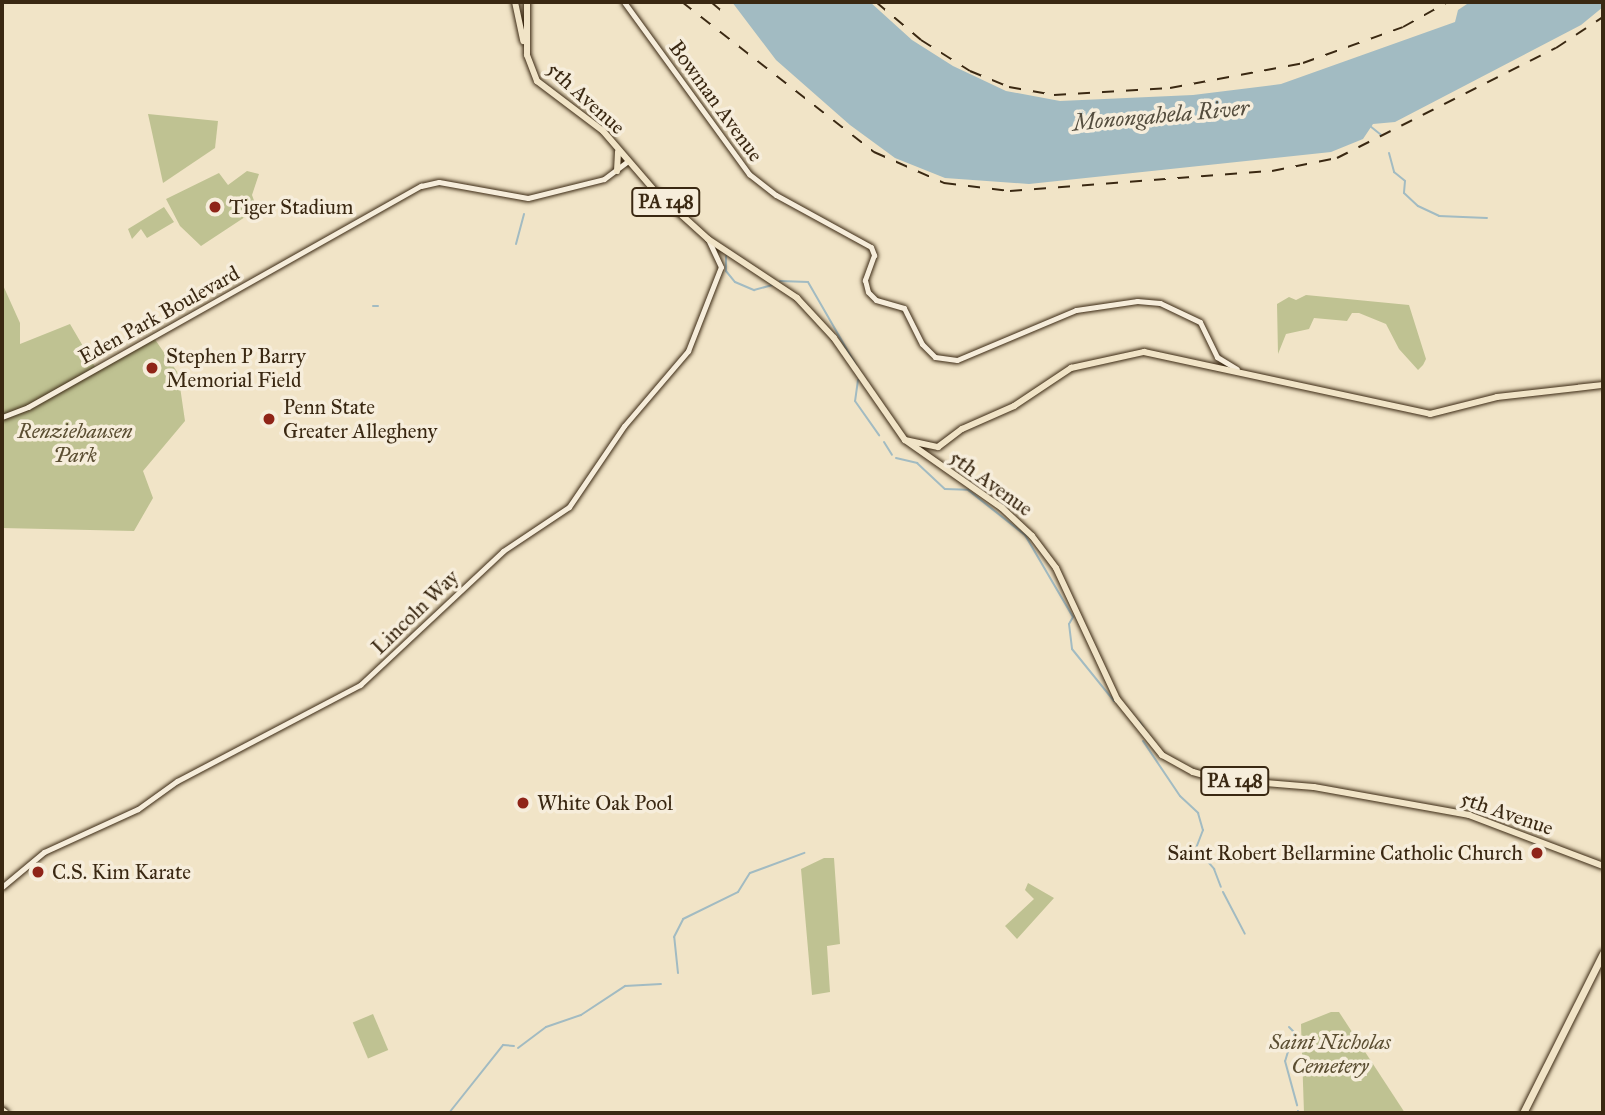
<!DOCTYPE html>
<html>
<head>
<meta charset="utf-8">
<style>
  body { margin:0 }
  #map { position:relative; width:1605px; height:1115px; overflow:hidden; background:#f1e4c7; font-family:"IM FELL Great Primer",serif }
  div>[style] { position:absolute }
  .green>* { inset:0; background:#bfc292; transform-origin:0 0 }
  .water>* { inset:0; background:#a2bbc2 }
  .stream>* { height:2px; margin:-1px; padding:0 1px; transform-origin:1px; border-radius:1px; background:#a2bbc2 }
  .roads { filter:drop-shadow(0 0 2px #3a2812) drop-shadow(0 0 2px #3a2812) }
  .secondary>* { height:5px; margin:-2.5px; padding:0 2.5px; transform-origin:2.5px; border-radius:2.5px; background:#f6eddb }
  .primary>* { height:6px; margin:-3px; padding:0 3px; transform-origin:3px; border-radius:3px; background:#f1e4c7 }
  .trunk>* { height:7px; margin:-3.5px; padding:0 3.5px; transform-origin:3.5px; border-radius:3.5px; background:#f1e4c7 }
  .rail>* { height:2px; margin-top:-1px; transform-origin:0; background:repeating-linear-gradient(90deg,#3a2812 0 12px,transparent 0 24px) }
  .dots>* { width:19px; height:19px; translate:-50% -50%; box-sizing:border-box; border:4px solid #f6eddb; border-radius:50% }
  span { translate:-50% -50%; white-space:nowrap; text-align:center; line-height:1.15; -webkit-text-stroke:7px #f6eddb; paint-order:stroke }
  .shield-label span { padding:2px 5px; background:#f6eddb; border:2px solid; border-radius:5px; -webkit-text-stroke-width:0 }
  .shield-label { font-size:19px; color:#3a2812; font-weight:700 }
  .street-label { font-size:21px; color:#3a2812 }
  .poi-label { font-size:21px; color:#3a2812 }
  .left { translate:0 -50%; text-align:left }
  .right { translate:-100% -50%; text-align:right }
  .park-label { font-size:21px; color:#5b4e32; font-style:italic }
  .water-label { font-size:23px; color:#544d3e; font-style:italic }
  .frame { position:absolute; inset:0; border:4px solid #3a2812; pointer-events:none }
</style>
</head>
<body>
<div id="map">
  <div class="green">
    <i style="clip-path:polygon(148px 114px,218px 121px,215px 148px,163px 183px)"></i>
    <i style="clip-path:polygon(247px 171px,259px 174px,252px 195px,257px 209px,201px 246px,180px 226px,166px 199px,219px 173px,228px 185px)"></i>
    <i style="clip-path:polygon(164px 207px,174px 222px,147px 238px,141px 229px,132px 239px,128px 229px)"></i>
    <i style="clip-path:polygon(2px 283px,20px 323px,20px 344px,70px 324px,97px 370px,154px 338px,178px 373px,185px 421px,143px 471px,153px 498px,134px 531px,2px 528px)"></i>
    <i style="clip-path:polygon(1306px 295px,1409px 305px,1426px 359px,1423px 365px,1418px 370px,1399px 349px,1386px 324px,1359px 313px,1352px 313px,1347px 321px,1314px 318px,1309px 329px,1286px 334px,1278px 354px,1277px 304px,1289px 297px,1296px 300px)"></i>
    <i style="clip-path:polygon(824px 858px,834px 858px,840px 944px,827px 946px,830px 992px,812px 995px,801px 869px)"></i>
    <i style="clip-path:polygon(1028px 883px,1054px 898px,1017px 939px,1005px 926px,1034px 899px,1025px 890px)"></i>
    <i style="clip-path:polygon(1331px 1012px,1339px 1012px,1405px 1113px,1304px 1113px,1301px 1024px)"></i>
    <i style="left:373px;top:1014px;width:39px;height:22px;rotate:67deg"></i>
  </div>
  <div class="water">
    <i style="clip-path:polygon(732px 2px,870px 2px,912px 40px,953px 66px,1006px 91px,1060px 101px,1193px 95px,1281px 84px,1455px 22px,1458px 10px,1470px 2px,1603px 2px,1603px 7px,1581px 25px,1395px 122px,1373px 124px,1363px 139px,1331px 152px,1029px 184px,945px 178px,895px 158px,850px 125px,776px 60px)"></i>
  </div>
  <div class="stream">
    <i style="left:1370px;top:126px;width:14px;rotate:39deg"></i>
    <i style="left:1389px;top:153px;width:20px;rotate:75deg"></i>
    <i style="left:1394px;top:172px;width:14px;rotate:39deg"></i>
    <i style="left:1405px;top:181px;width:12px;rotate:95deg"></i>
    <i style="left:1404px;top:193px;width:19px;rotate:43deg"></i>
    <i style="left:1418px;top:206px;width:23px;rotate:25deg"></i>
    <i style="left:1439px;top:216px;width:48px;rotate:2.4deg"></i>
    <i style="left:516px;top:244px;width:31px;rotate:-75deg"></i>
    <i style="left:726px;top:256px;width:15px;rotate:90deg"></i>
    <i style="left:726px;top:271px;width:14px;rotate:51deg"></i>
    <i style="left:735px;top:282px;width:21px;rotate:23deg"></i>
    <i style="left:754px;top:290px;width:20px;rotate:-15deg"></i>
    <i style="left:780px;top:281px;width:28px;rotate:2deg"></i>
    <i style="left:808px;top:282px;width:96px;rotate:60deg"></i>
    <i style="left:373px;top:306px;width:5px"></i>
    <i style="left:858px;top:380px;width:21px;rotate:98deg"></i>
    <i style="left:855px;top:401px;width:42px;rotate:54.8deg"></i>
    <i style="left:884px;top:442px;width:15px;rotate:58deg"></i>
    <i style="left:896px;top:458px;width:22px;rotate:13deg"></i>
    <i style="left:917px;top:463px;width:38px;rotate:43deg"></i>
    <i style="left:945px;top:489px;width:23px;rotate:2deg"></i>
    <i style="left:968px;top:490px;width:73px;rotate:38.3deg"></i>
    <i style="left:1025px;top:535px;width:95px;rotate:59.7deg"></i>
    <i style="left:1073px;top:617px;width:8px;rotate:120deg"></i>
    <i style="left:1069px;top:624px;width:25px;rotate:83deg"></i>
    <i style="left:1072px;top:649px;width:67px;rotate:51.1deg"></i>
    <i style="left:1139px;top:721px;width:7px;rotate:56deg"></i>
    <i style="left:1143px;top:741px;width:66px;rotate:56.1deg"></i>
    <i style="left:1180px;top:796px;width:25px;rotate:43deg"></i>
    <i style="left:1198px;top:813px;width:18px;rotate:74deg"></i>
    <i style="left:1203px;top:830px;width:19px;rotate:111deg"></i>
    <i style="left:1196px;top:848px;width:28px;rotate:49deg"></i>
    <i style="left:1214px;top:869px;width:19px;rotate:69deg"></i>
    <i style="left:1223px;top:892px;width:47px;rotate:62.4deg"></i>
    <i style="left:678px;top:973px;width:36px;rotate:-96deg"></i>
    <i style="left:674px;top:937px;width:20px;rotate:-63deg"></i>
    <i style="left:683px;top:919px;width:61px;rotate:-26.1deg"></i>
    <i style="left:738px;top:892px;width:22px;rotate:-58deg"></i>
    <i style="left:750px;top:873px;width:58px;rotate:-20.3deg"></i>
    <i style="left:1289px;top:1027px;width:7px;rotate:45deg"></i>
    <i style="left:1294px;top:1032px;width:30px;rotate:107deg"></i>
    <i style="left:1285px;top:1061px;width:46px;rotate:74.7deg"></i>
    <i style="left:518px;top:1048px;width:35px;rotate:-37deg"></i>
    <i style="left:546px;top:1027px;width:37px;rotate:-19deg"></i>
    <i style="left:581px;top:1015px;width:53px;rotate:-33.4deg"></i>
    <i style="left:625px;top:986px;width:36px;rotate:-3deg"></i>
    <i style="left:1298px;top:1111px;width:2px;rotate:63deg"></i>
    <i style="left:449px;top:1113px;width:87px;rotate:-51.5deg"></i>
    <i style="left:503px;top:1045px;width:11px;rotate:5deg"></i>
  </div>
  <div class="roads">
    <div class="secondary">
      <i style="left:624px;top:2px;width:213px;rotate:54deg"></i>
      <i style="left:749px;top:174px;width:34px;rotate:38deg"></i>
      <i style="left:776px;top:195px;width:108px;rotate:28.7deg"></i>
      <i style="left:871px;top:247px;width:9px;rotate:69deg"></i>
      <i style="left:874px;top:255px;width:27px;rotate:110deg"></i>
      <i style="left:865px;top:280px;width:12px;rotate:76deg"></i>
      <i style="left:868px;top:292px;width:11px;rotate:45deg"></i>
      <i style="left:876px;top:300px;width:29px;rotate:16deg"></i>
      <i style="left:904px;top:308px;width:40px;rotate:63.4deg"></i>
      <i style="left:922px;top:344px;width:18px;rotate:45deg"></i>
      <i style="left:935px;top:357px;width:22px;rotate:8deg"></i>
      <i style="left:957px;top:360px;width:129px;rotate:-22.8deg"></i>
      <i style="left:1076px;top:310px;width:62px;rotate:-8.4deg"></i>
      <i style="left:1137px;top:301px;width:23px;rotate:5deg"></i>
      <i style="left:1160px;top:303px;width:44px;rotate:25.4deg"></i>
      <i style="left:1200px;top:322px;width:39px;rotate:64deg"></i>
      <i style="left:1217px;top:357px;width:23px;rotate:31deg"></i>
      <i style="left:2px;top:417px;width:28px;rotate:-21deg"></i>
      <i style="left:28px;top:407px;width:451px;rotate:-29.4deg"></i>
      <i style="left:421px;top:186px;width:18px;rotate:-13deg"></i>
      <i style="left:439px;top:182px;width:90px;rotate:10.2deg"></i>
      <i style="left:528px;top:198px;width:78px;rotate:-14deg"></i>
      <i style="left:604px;top:179px;width:30px;rotate:-37deg"></i>
      <i style="left:2px;top:887px;width:55px;rotate:-39.8deg"></i>
      <i style="left:44px;top:852px;width:103px;rotate:-24.6deg"></i>
      <i style="left:138px;top:809px;width:48px;rotate:-35.7deg"></i>
      <i style="left:177px;top:781px;width:207px;rotate:-27.7deg"></i>
      <i style="left:360px;top:685px;width:196px;rotate:-43.1deg"></i>
      <i style="left:503px;top:551px;width:79px;rotate:-33.7deg"></i>
      <i style="left:569px;top:507px;width:98px;rotate:-55.8deg"></i>
      <i style="left:624px;top:426px;width:99px;rotate:-49.5deg"></i>
      <i style="left:688px;top:351px;width:90px;rotate:-68.6deg"></i>
      <i style="left:721px;top:267px;width:31px;rotate:-115deg"></i>
    </div>
    <div class="primary">
      <i style="left:515px;top:2px;width:40px;rotate:78deg"></i>
      <i style="left:527px;top:2px;width:53px;rotate:90deg"></i>
      <i style="left:527px;top:55px;width:28px;rotate:69deg"></i>
      <i style="left:537px;top:81px;width:83px;rotate:37.1deg"></i>
      <i style="left:603px;top:131px;width:78px;rotate:49.2deg"></i>
      <i style="left:654px;top:190px;width:73px;rotate:42.2deg"></i>
      <i style="left:708px;top:239px;width:107px;rotate:33.5deg"></i>
      <i style="left:797px;top:298px;width:54px;rotate:47.2deg"></i>
      <i style="left:834px;top:338px;width:124px;rotate:55.2deg"></i>
      <i style="left:905px;top:440px;width:118px;rotate:35deg"></i>
      <i style="left:1002px;top:508px;width:41px;rotate:43deg"></i>
      <i style="left:1032px;top:536px;width:40px;rotate:53deg"></i>
      <i style="left:1056px;top:568px;width:145px;rotate:65deg"></i>
      <i style="left:1117px;top:699px;width:72px;rotate:51.2deg"></i>
      <i style="left:1162px;top:755px;width:35px;rotate:29deg"></i>
      <i style="left:1193px;top:772px;width:25px;rotate:16deg"></i>
      <i style="left:1217px;top:779px;width:97px;rotate:4.7deg"></i>
      <i style="left:1314px;top:787px;width:158px;rotate:10.2deg"></i>
      <i style="left:1469px;top:815px;width:143px;rotate:20.8deg"></i>
      <i style="left:617px;top:171px;width:19px;rotate:-87deg"></i>
      <i style="left:905px;top:440px;width:34px;rotate:12deg"></i>
      <i style="left:938px;top:447px;width:30px;rotate:-37deg"></i>
      <i style="left:962px;top:429px;width:57px;rotate:-23.9deg"></i>
      <i style="left:1014px;top:406px;width:69px;rotate:-33.7deg"></i>
      <i style="left:1071px;top:368px;width:75px;rotate:-12.4deg"></i>
      <i style="left:1144px;top:352px;width:293px;rotate:12.2deg"></i>
      <i style="left:1430px;top:414px;width:69px;rotate:-14.2deg"></i>
      <i style="left:1497px;top:397px;width:107px;rotate:-6.5deg"></i>
      <i style="left:2px;top:1110px;width:5px;rotate:37deg"></i>
    </div>
    <div class="trunk">
      <i style="left:1523px;top:1113px;width:179px;rotate:-63.4deg"></i>
    </div>
  </div>
  <div class="rail">
    <i style="left:682px;top:2px;width:244px;rotate:38deg"></i>
    <i style="left:874px;top:152px;width:77px;rotate:23.9deg"></i>
    <i style="left:944px;top:183px;width:66px;rotate:6.9deg"></i>
    <i style="left:1010px;top:191px;width:263px;rotate:-4.4deg"></i>
    <i style="left:1272px;top:171px;width:66px;rotate:-11.3deg"></i>
    <i style="left:1337px;top:158px;width:245px;rotate:-26.7deg"></i>
    <i style="left:1556px;top:48px;width:56px;rotate:-33.4deg"></i>
    <i style="left:711px;top:2px;width:17px;rotate:40deg"></i>
    <i style="left:876px;top:2px;width:59px;rotate:40.2deg"></i>
    <i style="left:921px;top:40px;width:58px;rotate:32.3deg"></i>
    <i style="left:970px;top:71px;width:42px;rotate:22.3deg"></i>
    <i style="left:1009px;top:87px;width:46px;rotate:10.1deg"></i>
    <i style="left:1054px;top:95px;width:116px;rotate:-3.5deg"></i>
    <i style="left:1170px;top:88px;width:135px;rotate:-10.6deg"></i>
    <i style="left:1303px;top:63px;width:106px;rotate:-19.8deg"></i>
    <i style="left:1403px;top:27px;width:51px;rotate:-29.1deg"></i>
  </div>
  <div class="dots">
    <i style="left:215px;top:207px;background:#8f2418"></i>
    <i style="left:152px;top:368px;background:#8f2418"></i>
    <i style="left:269px;top:419px;background:#8f2418"></i>
    <i style="left:523px;top:803px;background:#8f2418"></i>
    <i style="left:1537px;top:853px;background:#8f2418"></i>
    <i style="left:38px;top:872px;background:#8f2418"></i>
  </div>
  <div class="shield-label">
    <span style="left:666px;top:202px">PA 148</span>
    <span style="left:1235px;top:781px">PA 148</span>
  </div>
  <div class="street-label">
    <span style="left:586px;top:98px;rotate:42deg">5th Avenue</span>
    <span style="left:716px;top:101px;rotate:54deg">Bowman Avenue</span>
    <span style="left:159px;top:315px;rotate:-29deg">Eden Park Boulevard</span>
    <span style="left:991px;top:483px;rotate:36deg">5th Avenue</span>
    <span style="left:415px;top:612px;rotate:-44deg">Lincoln Way</span>
    <span style="left:1507px;top:813px;rotate:19deg">5th Avenue</span>
  </div>
  <div class="poi-label">
    <span class="left" style="left:229px;top:207px">Tiger Stadium</span>
    <span class="left" style="left:166px;top:368px">Stephen P Barry<br>Memorial Field</span>
    <span class="left" style="left:283px;top:419px">Penn State<br>Greater Allegheny</span>
    <span class="left" style="left:537px;top:803px">White Oak Pool</span>
    <span class="right" style="left:1523px;top:853px">Saint Robert Bellarmine Catholic Church</span>
    <span class="left" style="left:52px;top:872px">C.S. Kim Karate</span>
  </div>
  <div class="park-label">
    <span style="left:75px;top:443px">Renziehausen<br>Park</span>
    <span style="left:1330px;top:1054px">Saint Nicholas<br>Cemetery</span>
  </div>
  <div class="water-label">
    <span style="left:1161px;top:115px;rotate:-5deg">Monongahela River</span>
  </div>
  <div class="frame"></div>
</div>
</body>
</html>
